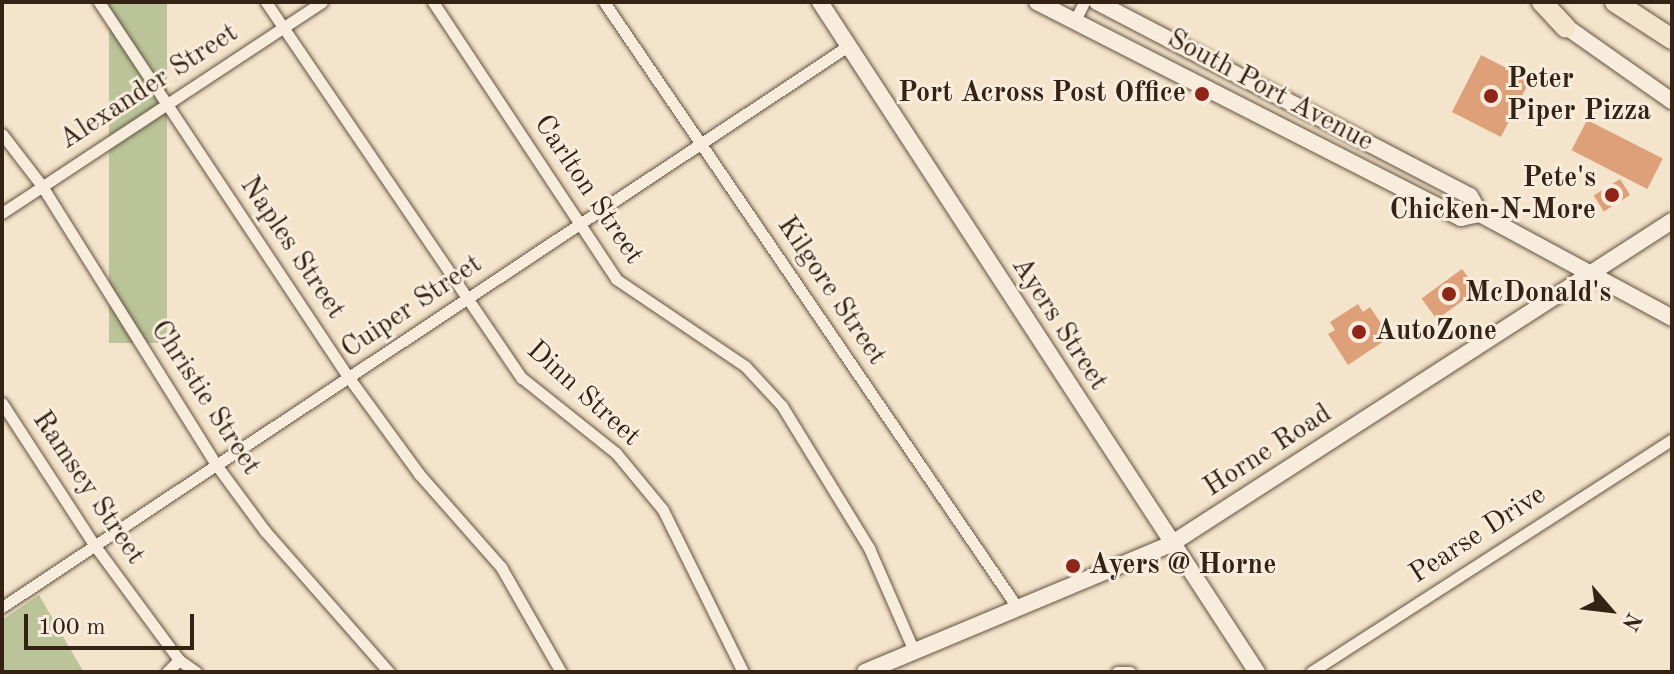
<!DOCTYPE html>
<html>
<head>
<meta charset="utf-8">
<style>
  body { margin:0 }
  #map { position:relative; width:1674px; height:674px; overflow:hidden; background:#f4e4cb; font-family:"Old Standard TT",serif }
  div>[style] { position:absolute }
  .green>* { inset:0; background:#bac498; transform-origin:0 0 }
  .building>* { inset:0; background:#dda079; transform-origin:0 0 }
  .roads { filter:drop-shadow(0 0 2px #645242) drop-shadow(0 0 2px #645242) }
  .street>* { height:11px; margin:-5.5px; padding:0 5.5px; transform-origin:5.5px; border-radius:5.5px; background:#f8eddd }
  .secondary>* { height:16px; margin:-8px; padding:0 8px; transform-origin:8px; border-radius:8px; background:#f8eddd }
  .highway>* { height:20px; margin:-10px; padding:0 10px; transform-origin:10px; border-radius:10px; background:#f4e4cb }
  .dots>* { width:22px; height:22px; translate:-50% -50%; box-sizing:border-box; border:4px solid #f8eddd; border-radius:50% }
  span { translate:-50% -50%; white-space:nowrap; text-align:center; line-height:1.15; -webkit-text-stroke:6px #f8eddd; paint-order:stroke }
  .poi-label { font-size:28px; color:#342214; font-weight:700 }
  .left { translate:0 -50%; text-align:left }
  .right { translate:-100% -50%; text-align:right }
  .street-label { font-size:28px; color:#342214 }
  .frame { position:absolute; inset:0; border:4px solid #342214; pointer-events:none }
  .north { position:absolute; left:1570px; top:570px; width:80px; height:80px; -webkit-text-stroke:6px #f8eddd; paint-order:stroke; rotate:118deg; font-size:22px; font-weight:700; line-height:32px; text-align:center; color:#342214 }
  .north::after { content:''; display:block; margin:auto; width:28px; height:36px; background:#342214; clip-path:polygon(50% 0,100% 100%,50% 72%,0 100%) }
  .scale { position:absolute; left:24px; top:614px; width:170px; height:36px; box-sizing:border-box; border:4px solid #342214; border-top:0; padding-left:10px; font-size:24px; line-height:28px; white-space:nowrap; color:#342214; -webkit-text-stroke:6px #f8eddd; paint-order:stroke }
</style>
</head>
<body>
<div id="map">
  <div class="green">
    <i style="left:109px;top:2px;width:58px;height:341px"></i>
    <i style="clip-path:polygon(39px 595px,83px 671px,85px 672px,2px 672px,2px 620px)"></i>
  </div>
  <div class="building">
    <i style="left:1481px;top:55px;width:55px;height:64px;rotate:27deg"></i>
    <i style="left:1587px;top:120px;width:85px;height:34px;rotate:27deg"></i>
    <i style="left:1620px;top:179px;width:19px;height:31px;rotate:58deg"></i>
    <i style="left:1462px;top:269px;width:26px;height:50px;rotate:54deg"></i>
    <i style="clip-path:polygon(1358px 304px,1363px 312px,1370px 307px,1390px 337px,1348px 365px,1328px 334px,1335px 330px,1330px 322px)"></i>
  </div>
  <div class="roads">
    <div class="street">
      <i style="left:99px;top:2px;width:452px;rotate:56.4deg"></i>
      <i style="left:349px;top:378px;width:119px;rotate:53.9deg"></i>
      <i style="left:419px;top:474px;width:124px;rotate:48.6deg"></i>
      <i style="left:501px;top:567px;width:121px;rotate:60.3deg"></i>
      <i style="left:266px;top:2px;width:455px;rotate:55.8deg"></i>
      <i style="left:522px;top:378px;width:120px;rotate:38.6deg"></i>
      <i style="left:616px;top:453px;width:74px;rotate:50.5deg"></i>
      <i style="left:663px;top:510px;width:181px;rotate:63.7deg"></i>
      <i style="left:433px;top:2px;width:332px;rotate:56.5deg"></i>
      <i style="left:616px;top:279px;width:156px;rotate:34deg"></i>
      <i style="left:745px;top:366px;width:54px;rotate:47.2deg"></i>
      <i style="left:782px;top:406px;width:167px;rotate:58.5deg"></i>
      <i style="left:869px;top:548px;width:112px;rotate:66.4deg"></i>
      <i style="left:604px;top:2px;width:733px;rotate:55.68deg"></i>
      <i style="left:1075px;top:20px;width:20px;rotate:-63deg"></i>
      <i style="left:2px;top:134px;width:66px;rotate:52.4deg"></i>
      <i style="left:42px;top:186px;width:330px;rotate:58deg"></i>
      <i style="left:217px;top:466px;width:81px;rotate:53.6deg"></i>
      <i style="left:265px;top:531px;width:188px;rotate:48.7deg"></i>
      <i style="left:2px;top:213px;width:383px;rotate:-33.4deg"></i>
      <i style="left:2px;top:403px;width:171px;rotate:57deg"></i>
      <i style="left:95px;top:546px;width:142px;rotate:53.6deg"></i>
      <i style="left:179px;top:660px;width:21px;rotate:35deg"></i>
      <i style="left:2px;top:607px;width:1015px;rotate:-33.55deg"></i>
      <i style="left:167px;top:672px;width:17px;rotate:-45deg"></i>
      <i style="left:1117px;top:672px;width:13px"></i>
      <i style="left:1311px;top:672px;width:430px;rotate:-32.8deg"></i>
    </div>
    <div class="secondary">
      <i style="left:820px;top:2px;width:800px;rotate:56.89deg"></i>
      <i style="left:1037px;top:2px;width:476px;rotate:27deg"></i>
      <i style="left:1461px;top:218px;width:19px;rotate:-12deg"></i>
      <i style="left:1097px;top:2px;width:420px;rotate:27.5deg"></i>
      <i style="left:1470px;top:196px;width:21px;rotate:61deg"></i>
      <i style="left:1480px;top:214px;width:218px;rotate:28.4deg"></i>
      <i style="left:1558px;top:21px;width:139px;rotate:35.1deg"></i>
      <i style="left:865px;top:672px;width:332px;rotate:-22.7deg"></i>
      <i style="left:1171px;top:544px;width:596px;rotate:-32.81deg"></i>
    </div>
    <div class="highway">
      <i style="left:1542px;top:2px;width:35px;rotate:47deg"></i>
      <i style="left:1615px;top:2px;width:68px;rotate:33deg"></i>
    </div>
  </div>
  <div class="dots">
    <i style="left:1202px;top:94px;background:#8f2418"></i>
    <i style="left:1491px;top:96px;background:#8f2418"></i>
    <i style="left:1612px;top:195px;background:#8f2418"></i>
    <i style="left:1449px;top:294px;background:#8f2418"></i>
    <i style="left:1359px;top:332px;background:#8f2418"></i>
    <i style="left:1073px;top:566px;background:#8f2418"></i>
  </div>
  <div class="poi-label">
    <span class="left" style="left:1507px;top:96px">Peter<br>Piper Pizza</span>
    <span class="right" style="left:1186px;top:94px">Port Across Post Office</span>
    <span class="right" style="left:1596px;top:195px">Pete's<br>Chicken-N-More</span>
    <span class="left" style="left:1465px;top:294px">McDonald's</span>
    <span class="left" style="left:1375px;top:332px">AutoZone</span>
    <span class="left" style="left:1089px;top:566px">Ayers @ Horne</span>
  </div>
  <div class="street-label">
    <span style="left:149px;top:87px;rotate:-33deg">Alexander Street</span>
    <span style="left:1270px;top:91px;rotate:28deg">South Port Avenue</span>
    <span style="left:588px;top:190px;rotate:56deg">Carlton Street</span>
    <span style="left:292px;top:248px;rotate:56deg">Naples Street</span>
    <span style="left:831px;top:291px;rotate:56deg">Kilgore Street</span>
    <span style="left:412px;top:307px;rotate:-34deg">Cuiper Street</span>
    <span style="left:1059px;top:324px;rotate:57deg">Ayers Street</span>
    <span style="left:583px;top:394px;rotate:42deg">Dinn Street</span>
    <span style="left:205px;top:398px;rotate:57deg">Christie Street</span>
    <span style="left:1268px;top:451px;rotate:-33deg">Horne Road</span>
    <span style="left:88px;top:488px;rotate:56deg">Ramsey Street</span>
    <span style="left:1478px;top:535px;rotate:-33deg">Pearse Drive</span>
  </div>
  <div class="frame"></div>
  <div class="north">N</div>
  <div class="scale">100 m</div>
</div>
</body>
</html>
